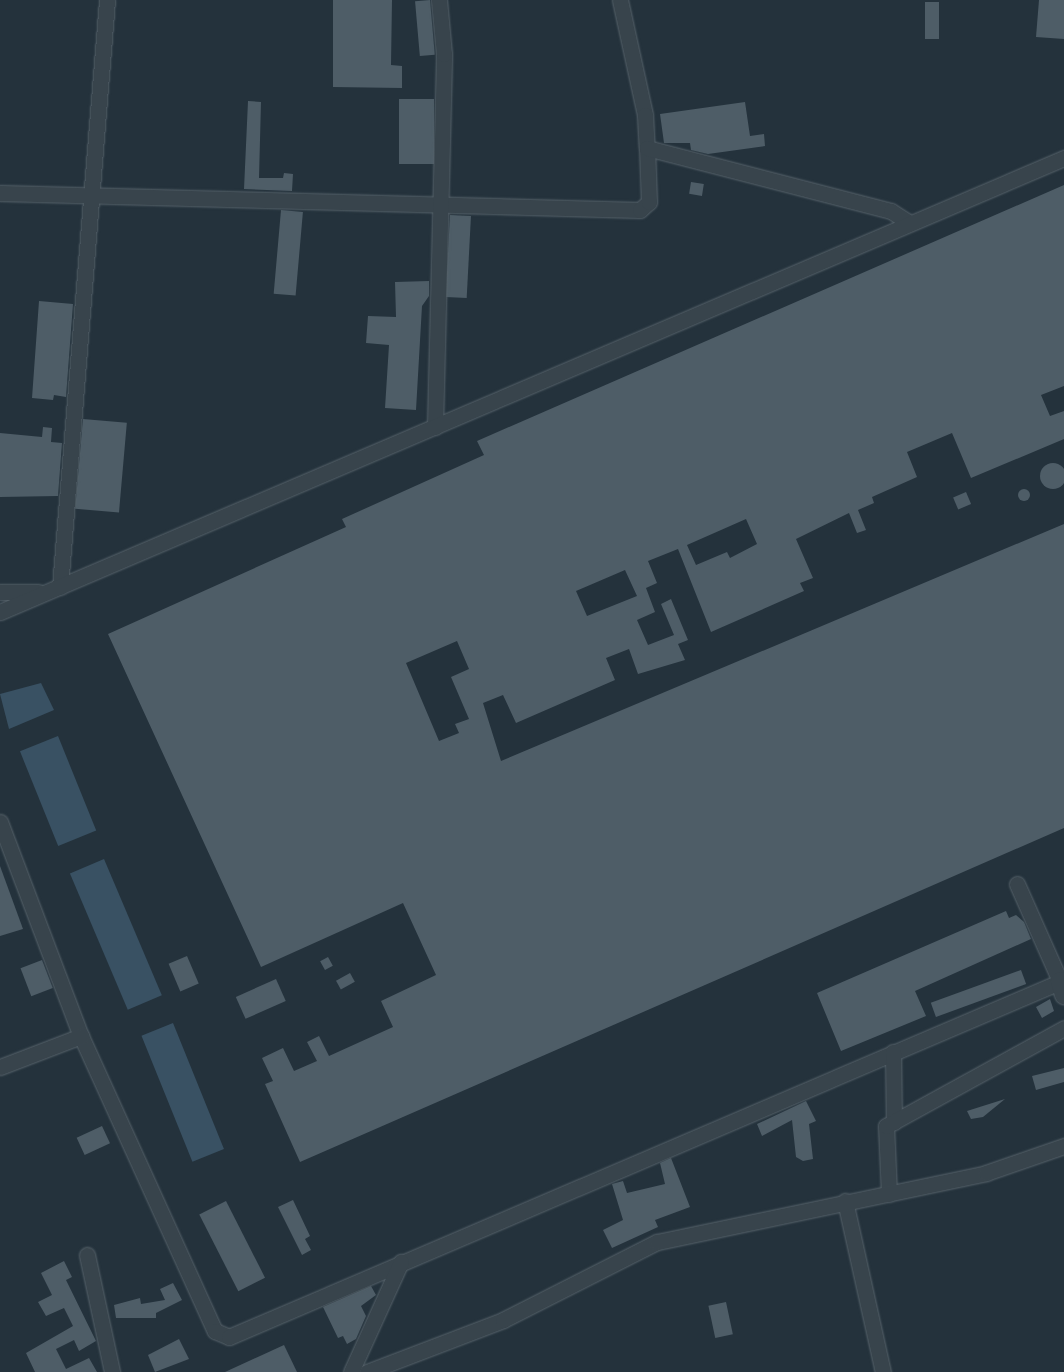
<!DOCTYPE html>
<html>
<head>
<meta charset="utf-8">
<style>
  body { margin:0 }
  #map { position:relative; width:1064px; height:1372px; overflow:hidden; background:#24323c; font-family:"DM Sans",sans-serif }
  div>[style] { position:absolute }
  .water>* { inset:0; background:#395163; transform-origin:0 0 }
  .building>* { inset:0; background:#4e5d67; transform-origin:0 0 }
  .round { border-radius:50% }
  .roads { filter:drop-shadow(0 0 1px #56626a) drop-shadow(0 0 1px #56626a) }
  .minor>* { height:15px; margin:-7.5px; padding:0 7.5px; transform-origin:7.5px; border-radius:7.5px; background:#38444c }
  .tertiary>* { height:19px; margin:-9.5px; padding:0 9.5px; transform-origin:9.5px; border-radius:9.5px; background:#38444c }
  span { translate:-50% -50%; white-space:nowrap; text-align:center; line-height:1.15; -webkit-text-stroke:4px #1d2931; paint-order:stroke }
</style>
</head>
<body>
<div id="map">
  <div class="water">
    <i style="clip-path:polygon(41px 683px,54px 710px,9px 729px,0 694px)"></i>
    <i style="left:58px;top:736px;width:102px;height:41px;rotate:68deg"></i>
    <i style="left:104px;top:859px;width:148px;height:37px;rotate:67deg"></i>
    <i style="left:173px;top:1023px;width:136px;height:34px;rotate:68deg"></i>
  </div>
  <div class="building">
    <i style="clip-path:polygon(333px 0,392px 0,391px 65px,402px 66px,402px 88px,333px 87px)"></i>
    <i style="left:430px;top:0;width:55px;height:15px;rotate:85deg"></i>
    <i style="clip-path:polygon(1039px 0,1064px 0,1064px 39px,1036px 37px)"></i>
    <i style="left:925px;top:2px;width:14px;height:37px"></i>
    <i style="left:399px;top:99px;width:35px;height:65px"></i>
    <i style="clip-path:polygon(248px 101px,261px 102px,259px 178px,283px 178px,284px 173px,293px 174px,292px 191px,244px 189px)"></i>
    <i style="clip-path:polygon(745px 102px,750px 136px,764px 134px,765px 146px,708px 154px,691px 150px,690px 143px,664px 143px,660px 114px)"></i>
    <i style="left:691px;top:182px;width:13px;height:12px;rotate:9deg"></i>
    <i style="clip-path:polygon(evenodd,1064px 185px,1064px 386px,1041px 395px,1050px 416px,1064px 411px,1064px 439px,971px 478px,952px 433px,907px 452px,917px 477px,872px 497px,874px 503px,858px 510px,866px 530px,857px 533px,849px 513px,796px 539px,813px 578px,800px 583px,804px 591px,711px 632px,678px 549px,648px 561px,657px 583px,646px 588px,655px 612px,637px 620px,648px 645px,674px 635px,661px 604px,671px 599px,688px 640px,678px 644px,685px 660px,638px 674px,629px 649px,606px 658px,615px 680px,516px 723px,503px 695px,483px 703px,501px 761px,1064px 524px,1064px 828px,300px 1162px,265px 1084px,273px 1081px,262px 1058px,283px 1048px,294px 1071px,317px 1061px,307px 1042px,319px 1036px,329px 1056px,393px 1027px,381px 1001px,436px 975px,403px 903px,261px 967px,108px 634px,346px 527px,342px 519px,484px 455px,477px 441px,1064px 185px,746px 519px,757px 544px,730px 558px,727px 552px,696px 565px,687px 545px,746px 519px,1064px 185px,625px 570px,637px 596px,587px 616px,576px 591px,625px 570px,1064px 185px,457px 641px,469px 669px,451px 677px,469px 719px,455px 724px,459px 733px,439px 741px,406px 663px,457px 641px)"></i>
    <i style="left:281px;top:210px;width:22px;height:84px;rotate:5deg"></i>
    <i style="left:450px;top:215px;width:21px;height:82px;rotate:3deg"></i>
    <i style="clip-path:polygon(429px 281px,429px 296px,422px 306px,416px 410px,385px 408px,389px 345px,366px 343px,368px 316px,396px 317px,395px 282px)"></i>
    <i style="clip-path:polygon(39px 301px,73px 304px,66px 397px,54px 395px,53px 400px,32px 398px)"></i>
    <i style="left:83px;top:419px;width:44px;height:90px;rotate:5deg"></i>
    <i style="clip-path:polygon(43px 427px,52px 428px,51px 442px,62px 443px,58px 496px,0 497px,0 433px,42px 437px)"></i>
    <i class="round" style="left:1040px;top:463px;width:26px;height:26px"></i>
    <i class="round" style="left:1018px;top:489px;width:12px;height:12px"></i>
    <i style="left:966px;top:492px;width:13px;height:14px;rotate:67deg"></i>
    <i style="clip-path:polygon(0 866px,23px 929px,0 936px)"></i>
    <i style="clip-path:polygon(1006px 911px,1009px 918px,1016px 915px,1024px 922px,1031px 939px,915px 991px,926px 1016px,841px 1051px,817px 993px)"></i>
    <i style="left:187px;top:956px;width:30px;height:20px;rotate:67deg"></i>
    <i style="left:328px;top:957px;width:10px;height:9px;rotate:61deg"></i>
    <i style="left:42px;top:960px;width:30px;height:23px;rotate:69deg"></i>
    <i style="left:1021px;top:970px;width:15px;height:96px;rotate:70deg"></i>
    <i style="left:350px;top:973px;width:10px;height:16px;rotate:61deg"></i>
    <i style="left:276px;top:979px;width:24px;height:44px;rotate:66deg"></i>
    <i style="clip-path:polygon(1050px 999px,1054px 1011px,1042px 1018px,1036px 1007px)"></i>
    <i style="clip-path:polygon(1064px 1068px,1064px 1082px,1036px 1090px,1032px 1076px)"></i>
    <i style="clip-path:polygon(1005px 1099px,983px 1117px,971px 1119px,967px 1111px)"></i>
    <i style="clip-path:polygon(806px 1101px,816px 1121px,809px 1124px,813px 1159px,803px 1161px,796px 1157px,792px 1120px,762px 1136px,757px 1124px)"></i>
    <i style="left:102px;top:1126px;width:19px;height:28px;rotate:65deg"></i>
    <i style="clip-path:polygon(671px 1158px,690px 1207px,655px 1220px,658px 1227px,612px 1248px,603px 1230px,623px 1220px,612px 1184px,623px 1181px,627px 1193px,665px 1184px,660px 1163px)"></i>
    <i style="clip-path:polygon(293px 1200px,310px 1236px,305px 1239px,311px 1250px,302px 1255px,278px 1207px)"></i>
    <i style="left:226px;top:1201px;width:86px;height:30px;rotate:63deg"></i>
    <i style="clip-path:polygon(64px 1261px,72px 1277px,66px 1280px,96px 1341px,79px 1351px,74px 1340px,56px 1349px,66px 1369px,89px 1358px,97px 1372px,35px 1372px,26px 1353px,73px 1326px,64px 1308px,46px 1316px,38px 1302px,52px 1295px,41px 1273px)"></i>
    <i style="clip-path:polygon(173px 1283px,182px 1300px,156px 1313px,156px 1318px,116px 1318px,114px 1305px,140px 1298px,141px 1304px,165px 1300px,160px 1289px)"></i>
    <i style="clip-path:polygon(371px 1286px,376px 1295px,361px 1306px,366px 1316px,356px 1339px,347px 1344px,343px 1336px,338px 1338px,323px 1307px)"></i>
    <i style="left:726px;top:1302px;width:33px;height:18px;rotate:78deg"></i>
    <i style="clip-path:polygon(179px 1339px,189px 1359px,155px 1372px,148px 1355px)"></i>
    <i style="clip-path:polygon(284px 1345px,297px 1372px,225px 1372px)"></i>
  </div>
  <div class="roads">
    <div class="minor">
      <i style="left:620px;top:0;width:118px;rotate:77.7deg"></i>
      <i style="left:645px;top:115px;width:33px;rotate:87deg"></i>
      <i style="left:0;top:193px;width:640px;rotate:1.52deg"></i>
      <i style="left:640px;top:210px;width:12px;rotate:-42deg"></i>
      <i style="left:649px;top:202px;width:54px;rotate:-92.1deg"></i>
      <i style="left:647px;top:148px;width:252px;rotate:14.5deg"></i>
      <i style="left:891px;top:211px;width:20px;rotate:33deg"></i>
      <i style="left:435px;top:427px;width:373px;rotate:-88.6deg"></i>
      <i style="left:444px;top:54px;width:54px;rotate:-95.3deg"></i>
      <i style="left:60px;top:587px;width:589px;rotate:-85.42deg"></i>
      <i style="left:0;top:592px;width:38px"></i>
      <i style="left:0;top:612px;width:1157px;rotate:-23.11deg"></i>
      <i style="left:0;top:822px;width:229px;rotate:69.3deg"></i>
      <i style="left:81px;top:1036px;width:324px;rotate:65.6deg"></i>
      <i style="left:215px;top:1331px;width:15px;rotate:23deg"></i>
      <i style="left:229px;top:1337px;width:908px;rotate:-23.15deg"></i>
      <i style="left:1017px;top:884px;width:106px;rotate:66.1deg"></i>
      <i style="left:893px;top:1052px;width:70px;rotate:89.2deg"></i>
      <i style="left:0;top:1067px;width:87px;rotate:-20.9deg"></i>
      <i style="left:889px;top:1194px;width:68px;rotate:-92.5deg"></i>
      <i style="left:886px;top:1126px;width:203px;rotate:-28.8deg"></i>
      <i style="left:845px;top:1201px;width:175px;rotate:77.5deg"></i>
      <i style="left:87px;top:1255px;width:120px;rotate:77.9deg"></i>
      <i style="left:351px;top:1372px;width:121px;rotate:-65.6deg"></i>
      <i style="left:367px;top:1372px;width:146px;rotate:-20.9deg"></i>
      <i style="left:503px;top:1320px;width:173px;rotate:-26.9deg"></i>
      <i style="left:657px;top:1242px;width:336px;rotate:-11.8deg"></i>
      <i style="left:986px;top:1173px;width:83px;rotate:-19.1deg"></i>
    </div>
    <div class="tertiary">
      <i style="left:1060px;top:981px;width:14px;rotate:73deg"></i>
    </div>
  </div>
</div>
</body>
</html>
